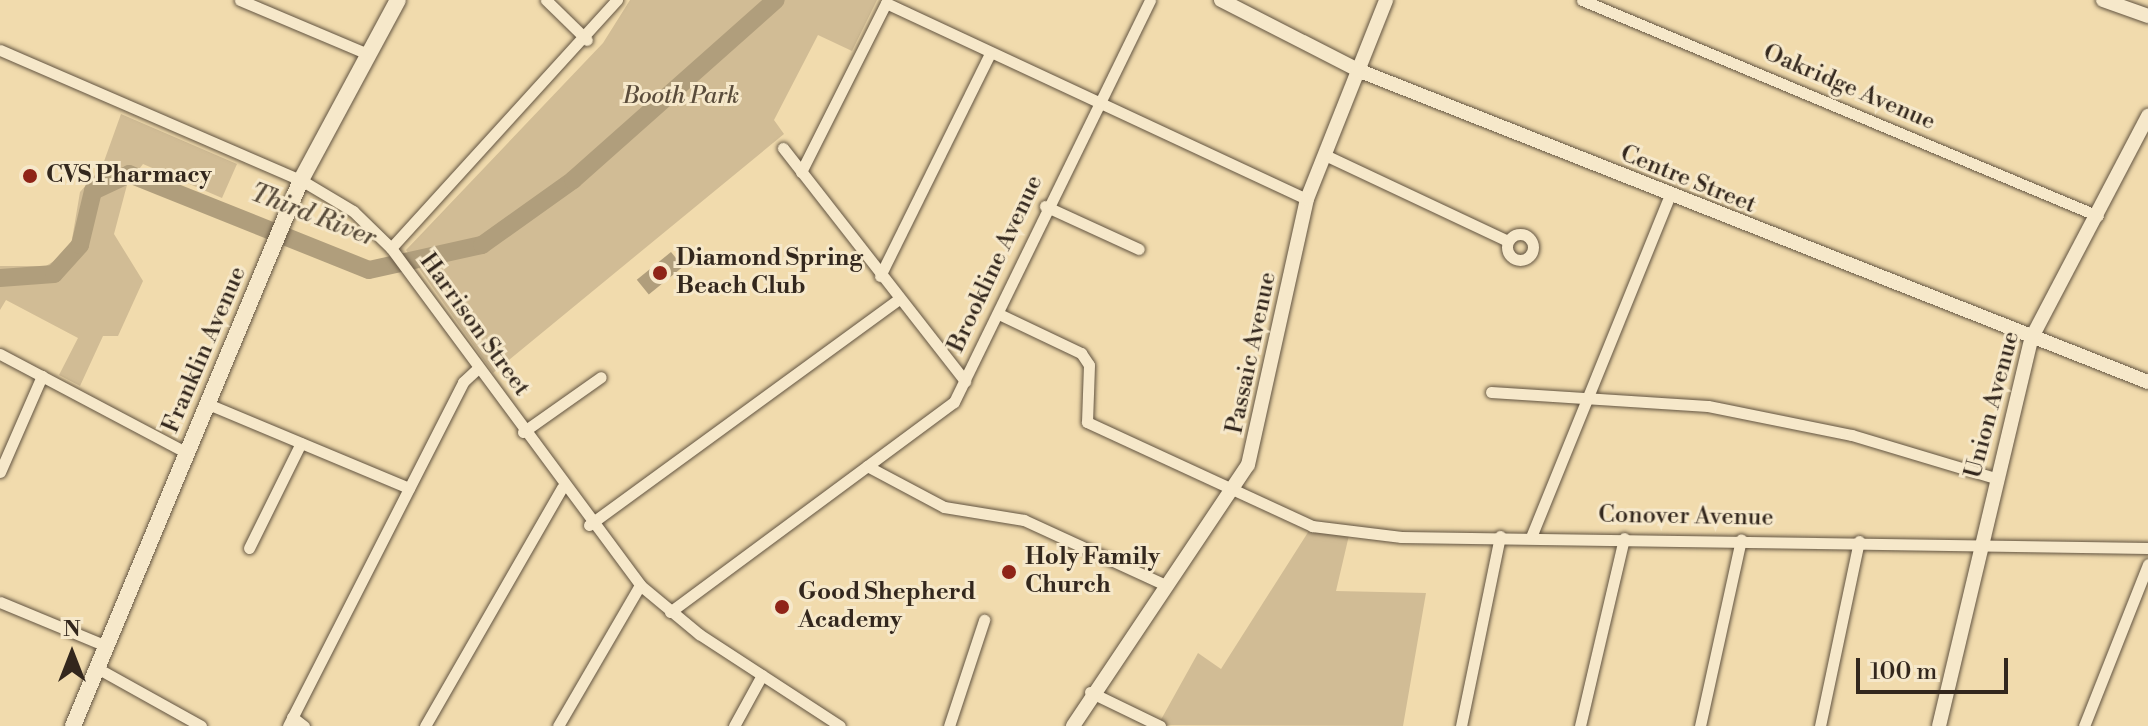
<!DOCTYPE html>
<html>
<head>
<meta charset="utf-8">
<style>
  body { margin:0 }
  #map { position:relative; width:2148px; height:726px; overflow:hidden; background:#f1dbad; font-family:"Libre Bodoni",serif }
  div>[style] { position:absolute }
  .green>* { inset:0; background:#d1bc95 }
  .water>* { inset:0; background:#b09e7c; transform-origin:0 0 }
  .river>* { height:18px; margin:-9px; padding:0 9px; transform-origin:9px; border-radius:9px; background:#b09e7c }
  .roads { filter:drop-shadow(0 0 2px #625441) drop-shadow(0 0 2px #625441) }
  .minor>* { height:11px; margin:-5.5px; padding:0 5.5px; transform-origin:5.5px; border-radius:5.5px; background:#f6e8ca }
  .minor>.ring { margin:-5.5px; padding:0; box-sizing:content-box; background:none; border:11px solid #f6e8ca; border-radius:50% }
  .tertiary>* { height:14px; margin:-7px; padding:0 7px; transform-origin:7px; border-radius:7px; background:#f6e8ca }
  .secondary>* { height:16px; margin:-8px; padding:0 8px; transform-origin:8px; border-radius:8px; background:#f6e8ca }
  .dots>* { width:22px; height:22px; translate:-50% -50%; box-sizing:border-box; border:4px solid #f6e8ca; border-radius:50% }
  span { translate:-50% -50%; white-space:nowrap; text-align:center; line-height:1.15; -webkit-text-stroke:6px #f6e8ca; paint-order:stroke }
  .street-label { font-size:24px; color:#33271d }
  .park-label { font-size:24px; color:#5a4c3b; font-style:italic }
  .poi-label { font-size:24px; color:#33271d; font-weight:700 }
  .left { translate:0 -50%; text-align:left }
  .water-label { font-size:26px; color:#584b3a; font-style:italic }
  .north { position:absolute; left:32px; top:614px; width:80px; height:80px; -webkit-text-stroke:6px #f6e8ca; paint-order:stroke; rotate:0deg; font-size:22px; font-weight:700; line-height:32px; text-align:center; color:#33271d }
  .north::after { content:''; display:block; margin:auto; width:28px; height:36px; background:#33271d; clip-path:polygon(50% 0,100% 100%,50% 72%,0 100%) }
  .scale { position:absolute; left:1856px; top:658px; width:152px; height:36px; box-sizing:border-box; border:4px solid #33271d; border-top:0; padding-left:10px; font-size:24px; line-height:28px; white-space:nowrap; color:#33271d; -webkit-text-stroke:6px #f6e8ca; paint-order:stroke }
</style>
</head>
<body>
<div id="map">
  <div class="green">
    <i style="clip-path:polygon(630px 0,877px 0,852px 51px,818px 35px,774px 120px,784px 134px,493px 373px,406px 250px,603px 43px)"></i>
    <i style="clip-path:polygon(121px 114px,237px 164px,222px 198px,143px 164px,127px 185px,114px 234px,143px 281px,118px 336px,103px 336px,80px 386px,59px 375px,78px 338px,6px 300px,0 310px,0 266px,46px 266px,70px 251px,80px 192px,102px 167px)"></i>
    <i style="clip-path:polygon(1312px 526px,1350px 531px,1336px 591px,1426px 593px,1403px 726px,1158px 725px,1198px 653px,1221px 669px)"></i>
  </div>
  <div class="water">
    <i style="left:671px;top:252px;width:19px;height:44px;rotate:51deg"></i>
  </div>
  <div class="river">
    <i style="left:0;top:278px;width:54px;rotate:-4.2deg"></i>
    <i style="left:54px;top:274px;width:39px;rotate:-48deg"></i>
    <i style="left:80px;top:245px;width:56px;rotate:-76.5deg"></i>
    <i style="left:93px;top:191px;width:40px;rotate:-25deg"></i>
    <i style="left:129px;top:174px;width:258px;rotate:21.8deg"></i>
    <i style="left:369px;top:270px;width:116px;rotate:-12.5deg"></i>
    <i style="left:482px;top:245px;width:112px;rotate:-35.5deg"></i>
    <i style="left:573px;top:180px;width:271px;rotate:-41.6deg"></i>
  </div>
  <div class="roads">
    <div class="minor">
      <i style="left:240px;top:0;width:139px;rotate:22.9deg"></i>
      <i style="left:546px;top:0;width:57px;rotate:44.3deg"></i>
      <i style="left:1582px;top:0;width:559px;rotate:22.71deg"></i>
      <i style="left:0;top:50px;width:328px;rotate:23.4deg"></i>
      <i style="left:301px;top:180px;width:61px;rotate:30.8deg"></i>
      <i style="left:353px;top:211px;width:53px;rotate:44.2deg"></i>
      <i style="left:391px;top:248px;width:419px;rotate:53.5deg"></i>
      <i style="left:640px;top:585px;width:77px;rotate:39.7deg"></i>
      <i style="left:699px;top:634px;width:168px;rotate:33.1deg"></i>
      <i style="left:783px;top:148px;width:296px;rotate:52deg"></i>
      <i style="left:1325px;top:155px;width:202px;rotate:25.2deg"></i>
      <i style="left:801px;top:172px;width:189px;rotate:-63.3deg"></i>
      <i style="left:886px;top:3px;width:464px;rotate:25deg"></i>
      <i style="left:1045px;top:206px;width:103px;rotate:24.6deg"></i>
      <i class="ring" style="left:1507px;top:234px;width:15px;height:15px"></i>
      <i style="left:391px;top:248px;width:336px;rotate:-47.7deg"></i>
      <i style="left:880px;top:276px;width:249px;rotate:-63.7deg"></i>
      <i style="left:1001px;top:315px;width:89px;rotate:25.4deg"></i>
      <i style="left:1081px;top:353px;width:14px;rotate:56deg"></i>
      <i style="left:1089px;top:365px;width:57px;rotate:92deg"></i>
      <i style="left:1087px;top:422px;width:248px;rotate:24.8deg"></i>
      <i style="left:1312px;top:526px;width:90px;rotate:7deg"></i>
      <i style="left:1401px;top:537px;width:747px;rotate:0.84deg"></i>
      <i style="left:0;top:354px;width:212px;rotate:27.9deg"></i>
      <i style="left:1491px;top:392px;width:217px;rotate:3.7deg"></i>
      <i style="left:1708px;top:406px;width:147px;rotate:11.4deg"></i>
      <i style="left:1852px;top:435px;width:149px;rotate:16.7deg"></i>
      <i style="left:208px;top:404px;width:218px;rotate:22.7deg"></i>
      <i style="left:523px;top:432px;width:95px;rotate:-35.2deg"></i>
      <i style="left:867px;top:466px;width:87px;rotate:28deg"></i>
      <i style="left:944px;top:507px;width:81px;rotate:9.2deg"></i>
      <i style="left:1024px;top:520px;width:155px;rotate:24.7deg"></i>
      <i style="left:0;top:472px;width:105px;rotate:-66.4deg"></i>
      <i style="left:589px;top:525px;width:381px;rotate:-36.1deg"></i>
      <i style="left:1531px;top:537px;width:367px;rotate:-67.9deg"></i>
      <i style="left:249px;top:548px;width:117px;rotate:-63.7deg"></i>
      <i style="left:0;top:602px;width:115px;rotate:22.5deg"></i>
      <i style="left:670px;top:612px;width:353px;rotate:-36.5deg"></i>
      <i style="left:954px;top:402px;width:447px;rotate:-64deg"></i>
      <i style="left:97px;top:668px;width:119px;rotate:29.1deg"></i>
      <i style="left:1090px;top:692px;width:78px;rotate:25.9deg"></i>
      <i style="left:292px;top:717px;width:15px;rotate:37deg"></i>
      <i style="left:288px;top:726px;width:386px;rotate:-63deg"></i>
      <i style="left:463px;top:382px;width:21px;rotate:-43deg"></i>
      <i style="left:425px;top:726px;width:275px;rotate:-60.1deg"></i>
      <i style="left:558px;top:726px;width:163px;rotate:-59.8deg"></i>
      <i style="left:734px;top:726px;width:58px;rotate:-61.2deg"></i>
      <i style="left:949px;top:726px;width:112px;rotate:-71.7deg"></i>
      <i style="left:1461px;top:726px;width:194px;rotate:-78.4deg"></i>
      <i style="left:1580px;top:726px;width:193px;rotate:-76.8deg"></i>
      <i style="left:1700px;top:726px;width:191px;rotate:-77.6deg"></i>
      <i style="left:1820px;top:726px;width:189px;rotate:-78.1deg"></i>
      <i style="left:2084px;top:726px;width:174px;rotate:-68.4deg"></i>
    </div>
    <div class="tertiary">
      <i style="left:1221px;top:0;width:156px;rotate:27.1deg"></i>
      <i style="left:1360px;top:71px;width:847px;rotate:21.54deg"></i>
      <i style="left:2103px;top:0;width:48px;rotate:19.6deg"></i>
      <i style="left:1073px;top:726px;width:314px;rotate:-56.2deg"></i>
      <i style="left:1248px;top:465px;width:272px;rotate:-77.5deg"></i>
      <i style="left:1307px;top:199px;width:214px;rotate:-68.3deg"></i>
      <i style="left:1939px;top:726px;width:400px;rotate:-76.6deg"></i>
      <i style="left:2032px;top:337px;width:250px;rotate:-62.3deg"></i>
    </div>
    <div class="secondary">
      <i style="left:73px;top:726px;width:592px;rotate:-67.34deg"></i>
      <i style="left:301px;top:180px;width:204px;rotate:-61.7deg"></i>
    </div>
  </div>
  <div class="dots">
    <i style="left:30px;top:176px;background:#8f2418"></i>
    <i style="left:660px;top:273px;background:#8f2418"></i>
    <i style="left:1009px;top:572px;background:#8f2418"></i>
    <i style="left:782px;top:607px;background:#8f2418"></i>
  </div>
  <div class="street-label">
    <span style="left:1849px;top:88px;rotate:23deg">Oakridge Avenue</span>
    <span style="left:1688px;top:180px;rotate:22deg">Centre Street</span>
    <span style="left:996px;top:264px;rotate:-65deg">Brookline Avenue</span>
    <span style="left:474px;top:325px;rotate:54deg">Harrison Street</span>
    <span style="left:205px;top:350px;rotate:-67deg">Franklin Avenue</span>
    <span style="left:1252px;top:353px;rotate:-78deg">Passaic Avenue</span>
    <span style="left:1993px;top:405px;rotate:-75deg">Union Avenue</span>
    <span style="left:1686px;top:517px;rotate:1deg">Conover Avenue</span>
  </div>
  <div class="park-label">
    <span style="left:681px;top:97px">Booth Park</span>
  </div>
  <div class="poi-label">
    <span class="left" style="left:46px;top:176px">CVS Pharmacy</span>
    <span class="left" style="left:676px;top:273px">Diamond Spring<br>Beach Club</span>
    <span class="left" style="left:1025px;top:572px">Holy Family<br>Church</span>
    <span class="left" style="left:798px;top:607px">Good Shepherd<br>Academy</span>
  </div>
  <div class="water-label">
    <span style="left:313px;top:216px;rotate:21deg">Third River</span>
  </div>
  <div class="north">N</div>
  <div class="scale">100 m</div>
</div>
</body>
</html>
